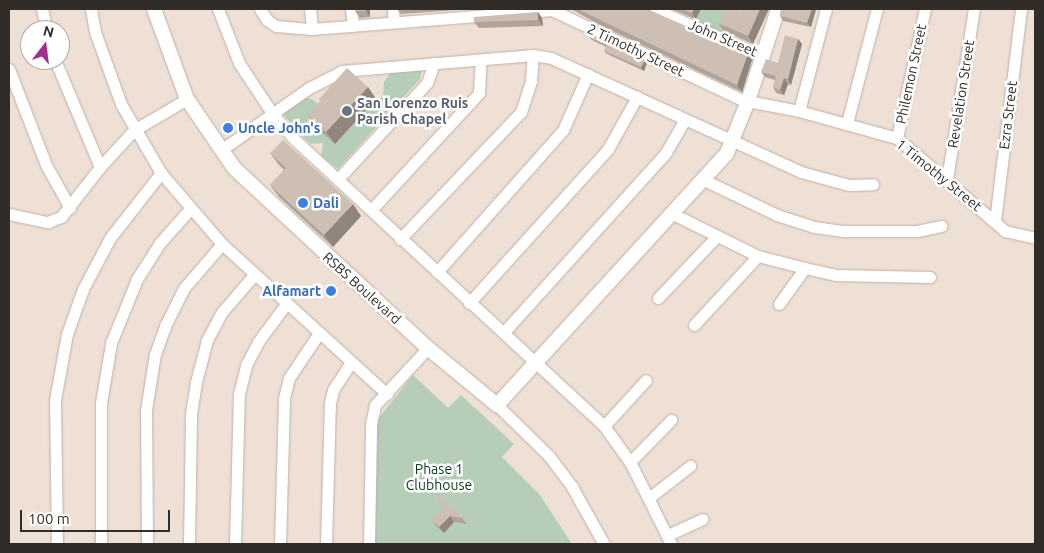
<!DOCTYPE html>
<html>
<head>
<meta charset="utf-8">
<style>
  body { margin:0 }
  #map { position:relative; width:1044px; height:553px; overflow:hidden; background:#eee0d4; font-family:Ubuntu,sans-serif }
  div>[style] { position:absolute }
  .green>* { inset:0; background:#b6cdb8 }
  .roads { filter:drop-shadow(0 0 1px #beb1a6) drop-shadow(0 0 1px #beb1a6) }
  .minor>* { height:11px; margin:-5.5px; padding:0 5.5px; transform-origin:5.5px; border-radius:5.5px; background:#fff }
  .tertiary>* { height:14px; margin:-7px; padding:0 7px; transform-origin:7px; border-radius:7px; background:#fff }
  .wall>* { inset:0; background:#b0a49a }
  .shaded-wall>* { inset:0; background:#90867d }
  .building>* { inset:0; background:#cdbfb3; transform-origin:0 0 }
  .dots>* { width:14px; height:14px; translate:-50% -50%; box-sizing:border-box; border:2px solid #fff; border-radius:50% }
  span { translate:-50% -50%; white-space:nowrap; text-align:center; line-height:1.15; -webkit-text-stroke:5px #fff; paint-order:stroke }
  .street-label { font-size:14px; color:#312c28 }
  .worship-label { font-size:14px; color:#5b616d; font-weight:700 }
  .left { translate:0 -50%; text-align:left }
  .shop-label { font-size:14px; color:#366cbe; font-weight:700 }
  .right { translate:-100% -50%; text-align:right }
  .park-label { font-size:14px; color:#083c14 }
  .frame { position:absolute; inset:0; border:10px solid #312c28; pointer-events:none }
  .north { position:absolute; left:20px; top:20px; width:50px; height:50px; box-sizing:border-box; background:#fff; border:1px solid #adaba9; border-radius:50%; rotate:15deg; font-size:14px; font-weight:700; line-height:20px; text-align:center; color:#312c28 }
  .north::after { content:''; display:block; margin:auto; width:18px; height:22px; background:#9e3090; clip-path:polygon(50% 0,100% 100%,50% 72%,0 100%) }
  .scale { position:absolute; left:20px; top:510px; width:150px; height:22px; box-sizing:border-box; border:2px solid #312c28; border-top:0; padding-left:6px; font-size:15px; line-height:18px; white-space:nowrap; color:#312c28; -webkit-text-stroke:4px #fff; paint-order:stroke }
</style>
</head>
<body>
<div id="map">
  <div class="green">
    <i style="clip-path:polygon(701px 9px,741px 9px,737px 17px,731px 15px,723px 34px,688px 16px,698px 16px)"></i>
    <i style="clip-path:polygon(394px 68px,422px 69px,420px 79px,338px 169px,321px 156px,323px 143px,311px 144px,305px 139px,282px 113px,305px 97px,313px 100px,327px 111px,335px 144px,376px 99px,383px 97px,384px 82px)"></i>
    <i style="clip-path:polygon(413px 375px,448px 408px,461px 395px,514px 444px,502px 457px,540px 495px,572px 544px,372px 544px,374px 436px,378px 419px)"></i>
  </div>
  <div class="roads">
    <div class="minor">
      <i style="left:42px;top:9px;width:22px;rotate:77deg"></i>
      <i style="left:91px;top:9px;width:23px;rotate:80deg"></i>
      <i style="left:95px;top:32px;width:77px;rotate:70.1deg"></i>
      <i style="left:121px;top:104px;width:80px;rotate:59.9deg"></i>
      <i style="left:161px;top:173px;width:94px;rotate:49.3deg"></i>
      <i style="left:222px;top:244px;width:223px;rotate:42.3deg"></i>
      <i style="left:218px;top:9px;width:58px;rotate:68.7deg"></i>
      <i style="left:239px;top:63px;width:60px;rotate:56.6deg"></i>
      <i style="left:272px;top:113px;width:33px;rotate:50deg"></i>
      <i style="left:293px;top:138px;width:424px;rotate:42.8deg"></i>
      <i style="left:604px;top:426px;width:44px;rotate:54.2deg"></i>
      <i style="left:630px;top:462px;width:92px;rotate:63.4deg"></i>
      <i style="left:260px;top:9px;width:13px;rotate:58deg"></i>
      <i style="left:267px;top:20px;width:11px;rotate:34deg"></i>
      <i style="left:276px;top:26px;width:36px;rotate:5deg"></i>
      <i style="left:312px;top:29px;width:241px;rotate:-4.5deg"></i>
      <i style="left:552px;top:10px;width:210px;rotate:25.3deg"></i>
      <i style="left:742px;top:100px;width:58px;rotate:10.9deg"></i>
      <i style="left:799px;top:111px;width:102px;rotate:15.4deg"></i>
      <i style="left:897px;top:138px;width:143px;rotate:40.7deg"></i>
      <i style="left:1005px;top:231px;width:31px;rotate:13deg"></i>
      <i style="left:310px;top:9px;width:20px;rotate:84deg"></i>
      <i style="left:351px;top:9px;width:17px;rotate:83deg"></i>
      <i style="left:393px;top:9px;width:13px;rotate:86deg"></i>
      <i style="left:654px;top:9px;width:119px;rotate:23.3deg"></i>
      <i style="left:55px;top:60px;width:116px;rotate:67.2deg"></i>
      <i style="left:9px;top:69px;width:103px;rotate:68.9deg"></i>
      <i style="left:46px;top:165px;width:49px;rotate:60.8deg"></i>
      <i style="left:799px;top:111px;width:106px;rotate:-75.2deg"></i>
      <i style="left:847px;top:123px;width:118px;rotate:-75.3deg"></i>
      <i style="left:897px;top:138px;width:132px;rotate:-77.8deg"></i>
      <i style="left:221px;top:150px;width:108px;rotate:-35.2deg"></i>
      <i style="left:309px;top:88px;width:37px;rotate:-27deg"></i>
      <i style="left:342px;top:71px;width:192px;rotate:-4.8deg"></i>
      <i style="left:533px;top:55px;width:18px;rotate:9deg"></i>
      <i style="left:551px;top:58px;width:275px;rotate:24.5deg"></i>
      <i style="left:801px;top:172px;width:50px;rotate:15.2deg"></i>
      <i style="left:849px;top:185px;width:24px;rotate:-2deg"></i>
      <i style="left:338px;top:179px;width:131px;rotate:-47.2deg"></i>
      <i style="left:427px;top:83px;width:21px;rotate:-71deg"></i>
      <i style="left:947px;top:179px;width:172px;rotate:-81deg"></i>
      <i style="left:704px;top:180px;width:81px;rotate:25.6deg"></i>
      <i style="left:777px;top:215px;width:39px;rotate:18deg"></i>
      <i style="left:814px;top:227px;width:30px;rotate:8deg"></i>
      <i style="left:844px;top:231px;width:73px"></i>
      <i style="left:917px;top:231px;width:25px;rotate:-12deg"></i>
      <i style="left:372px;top:209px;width:158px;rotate:-47.3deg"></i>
      <i style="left:479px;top:93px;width:33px;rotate:-87deg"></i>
      <i style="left:9px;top:214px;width:40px;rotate:12deg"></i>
      <i style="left:48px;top:222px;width:14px;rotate:-21deg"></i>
      <i style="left:61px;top:217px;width:63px;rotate:-52deg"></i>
      <i style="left:100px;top:167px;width:50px;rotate:-47.4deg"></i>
      <i style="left:134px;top:130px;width:61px;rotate:-30.3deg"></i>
      <i style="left:673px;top:214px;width:95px;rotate:26.3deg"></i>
      <i style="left:758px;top:256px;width:49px;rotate:14.3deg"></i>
      <i style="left:805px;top:268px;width:31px;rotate:13deg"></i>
      <i style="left:835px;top:275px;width:95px;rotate:1.2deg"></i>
      <i style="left:995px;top:221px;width:214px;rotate:-83deg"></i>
      <i style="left:400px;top:239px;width:175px;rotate:-46.4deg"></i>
      <i style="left:521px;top:112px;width:33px;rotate:-72deg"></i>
      <i style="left:531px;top:81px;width:26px;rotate:-86deg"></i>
      <i style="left:437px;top:272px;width:190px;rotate:-48.4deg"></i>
      <i style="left:563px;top:130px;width:61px;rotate:-65.9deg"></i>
      <i style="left:658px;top:298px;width:86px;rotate:-46.4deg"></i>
      <i style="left:469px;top:303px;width:207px;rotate:-47.9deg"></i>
      <i style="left:608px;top:149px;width:60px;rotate:-60.9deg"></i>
      <i style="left:779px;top:304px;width:44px;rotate:-54.2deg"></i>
      <i style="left:694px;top:325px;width:94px;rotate:-47.2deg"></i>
      <i style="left:504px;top:332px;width:240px;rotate:-47.9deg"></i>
      <i style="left:665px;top:154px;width:39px;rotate:-60deg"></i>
      <i style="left:497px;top:405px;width:73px;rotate:44.4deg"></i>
      <i style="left:549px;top:456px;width:39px;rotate:53deg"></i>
      <i style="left:572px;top:487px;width:65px;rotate:60.7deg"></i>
      <i style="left:604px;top:426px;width:62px;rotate:-47.6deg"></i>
      <i style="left:630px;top:462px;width:59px;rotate:-45.7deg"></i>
      <i style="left:650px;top:497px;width:51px;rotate:-37.8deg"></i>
      <i style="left:668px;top:535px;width:38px;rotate:-25deg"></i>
      <i style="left:57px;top:544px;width:144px;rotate:-90.8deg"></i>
      <i style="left:55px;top:400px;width:67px;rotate:-79.7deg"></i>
      <i style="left:67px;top:334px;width:48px;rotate:-70.4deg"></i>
      <i style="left:83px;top:289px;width:58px;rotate:-62.1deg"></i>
      <i style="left:110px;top:238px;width:83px;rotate:-51.9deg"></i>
      <i style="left:101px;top:544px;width:141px;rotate:-90deg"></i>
      <i style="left:101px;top:403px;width:61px;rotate:-80.5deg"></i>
      <i style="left:111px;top:343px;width:69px;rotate:-67.9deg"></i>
      <i style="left:137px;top:279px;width:41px;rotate:-57.8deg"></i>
      <i style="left:159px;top:244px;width:45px;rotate:-48.6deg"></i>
      <i style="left:147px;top:544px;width:134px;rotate:-90.4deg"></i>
      <i style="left:146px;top:410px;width:57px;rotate:-80.9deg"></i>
      <i style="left:155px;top:354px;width:30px;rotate:-70deg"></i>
      <i style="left:165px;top:326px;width:42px;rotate:-63.4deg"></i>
      <i style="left:184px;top:288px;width:58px;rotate:-49.2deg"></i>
      <i style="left:189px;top:544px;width:130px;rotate:-89.1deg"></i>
      <i style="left:191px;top:414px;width:32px;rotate:-81deg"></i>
      <i style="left:196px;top:382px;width:43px;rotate:-75.3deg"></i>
      <i style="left:207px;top:340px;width:32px;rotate:-62deg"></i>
      <i style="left:222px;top:312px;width:49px;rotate:-49.1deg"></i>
      <i style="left:235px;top:544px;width:150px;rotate:-88.5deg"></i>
      <i style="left:239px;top:394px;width:30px;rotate:-76deg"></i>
      <i style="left:246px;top:365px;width:26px;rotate:-62deg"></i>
      <i style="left:258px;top:342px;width:47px;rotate:-53.6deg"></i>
      <i style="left:280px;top:544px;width:146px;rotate:-88.4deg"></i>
      <i style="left:284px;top:398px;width:21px;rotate:-76deg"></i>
      <i style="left:289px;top:378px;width:54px;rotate:-56.3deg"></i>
      <i style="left:326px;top:544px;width:141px;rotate:-88.4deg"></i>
      <i style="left:330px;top:403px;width:13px;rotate:-77deg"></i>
      <i style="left:333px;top:390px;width:33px;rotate:-57deg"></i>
      <i style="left:369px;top:544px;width:120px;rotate:-89deg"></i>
      <i style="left:371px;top:424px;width:19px;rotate:-78deg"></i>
      <i style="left:375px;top:405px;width:78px;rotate:-47.1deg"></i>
    </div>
    <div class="tertiary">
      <i style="left:154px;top:9px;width:96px;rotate:69.9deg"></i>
      <i style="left:187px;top:99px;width:83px;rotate:55.7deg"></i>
      <i style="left:234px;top:168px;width:265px;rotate:42.9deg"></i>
      <i style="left:428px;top:348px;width:89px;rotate:39.6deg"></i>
      <i style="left:497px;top:405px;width:341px;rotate:-47.6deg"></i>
      <i style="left:727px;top:153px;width:56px;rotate:-68deg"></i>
      <i style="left:748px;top:101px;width:97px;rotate:-71.9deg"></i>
    </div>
  </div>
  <div class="wall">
    <i style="clip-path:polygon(370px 9px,370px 17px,360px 18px,355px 11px)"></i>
    <i style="clip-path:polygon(397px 9px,471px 9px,401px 14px)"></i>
    <i style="clip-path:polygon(571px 9px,647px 9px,752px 60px,742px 92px,600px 25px)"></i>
    <i style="clip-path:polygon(671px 9px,701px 9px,696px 19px)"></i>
    <i style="clip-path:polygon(781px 9px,816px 9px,811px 27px,783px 21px,780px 16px)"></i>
    <i style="clip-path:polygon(538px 12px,542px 18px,543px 26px,479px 28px,474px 22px)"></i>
    <i style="clip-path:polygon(740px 12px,753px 44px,724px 31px,718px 23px)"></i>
    <i style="clip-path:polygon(589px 37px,645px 60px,647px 63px,644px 71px,607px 54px,604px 51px,606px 47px,592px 40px)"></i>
    <i style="clip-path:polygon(798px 39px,802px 44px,791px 85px,788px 84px,784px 95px,776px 93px,773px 87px,775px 80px,765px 77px,761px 72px,778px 63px)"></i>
    <i style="clip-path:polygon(368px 87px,376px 99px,335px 144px,316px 127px,308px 115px,321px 101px,319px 99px)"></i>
    <i style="clip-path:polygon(270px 153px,361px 216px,333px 247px,279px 197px,270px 185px,284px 170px,279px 165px)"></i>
    <i style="clip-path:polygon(442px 510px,462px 518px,467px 524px,454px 522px,444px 533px,436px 526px,432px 520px)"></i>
  </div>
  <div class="shaded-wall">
    <i style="clip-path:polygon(366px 9px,370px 9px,370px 17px,366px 11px)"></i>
    <i style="clip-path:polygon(694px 9px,701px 9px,696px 19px,692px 13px)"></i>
    <i style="clip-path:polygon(760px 9px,769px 9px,753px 44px,748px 36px)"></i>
    <i style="clip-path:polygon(812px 9px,816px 9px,811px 27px,807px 23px)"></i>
    <i style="clip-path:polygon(538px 12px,542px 18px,543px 26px,538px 20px)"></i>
    <i style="clip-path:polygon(798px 39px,802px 44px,791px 85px,788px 79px)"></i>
    <i style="clip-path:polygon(748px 53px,752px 60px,742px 92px,737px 85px)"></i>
    <i style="clip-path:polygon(645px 60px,647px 63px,644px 71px,641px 67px)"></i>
    <i style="clip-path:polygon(784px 78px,788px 84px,784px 95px,780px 90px)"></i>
    <i style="clip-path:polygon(368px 87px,376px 99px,335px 144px,326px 132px)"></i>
    <i style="clip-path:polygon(353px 204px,361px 216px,333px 247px,324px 235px)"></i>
    <i style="clip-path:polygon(450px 516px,454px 522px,444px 533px,439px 527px)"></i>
  </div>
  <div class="building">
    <i style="left:355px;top:9px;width:11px;height:2px"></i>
    <i style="clip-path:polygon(578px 9px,647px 9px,748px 53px,737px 85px,596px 18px)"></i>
    <i style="clip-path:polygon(682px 9px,694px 9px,692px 13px)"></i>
    <i style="clip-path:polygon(725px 9px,731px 9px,740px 12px,741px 9px,760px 9px,748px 36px,718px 23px)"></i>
    <i style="clip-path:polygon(781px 9px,812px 9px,807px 23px,780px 16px)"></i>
    <i style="clip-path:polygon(538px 12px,538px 20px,474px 22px,474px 17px)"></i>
    <i style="clip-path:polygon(591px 34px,645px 60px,641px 67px,604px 51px,607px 45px,589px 37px)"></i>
    <i style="clip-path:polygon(785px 35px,798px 39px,788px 79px,784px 78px,780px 90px,773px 87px,776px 76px,761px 72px,766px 59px,778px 63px)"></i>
    <i style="clip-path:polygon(347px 68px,368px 87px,326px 132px,308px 115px,321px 100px,319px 99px)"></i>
    <i style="clip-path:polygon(283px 140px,353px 204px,324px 235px,270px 185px,286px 168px,270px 153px)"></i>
    <i style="clip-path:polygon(436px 492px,462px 518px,450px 516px,439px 527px,432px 520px,442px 510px)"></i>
  </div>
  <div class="dots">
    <i style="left:347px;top:111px;background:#6b7280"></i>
    <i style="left:228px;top:128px;background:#3f7fe0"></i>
    <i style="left:303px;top:203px;background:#3f7fe0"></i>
    <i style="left:331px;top:291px;background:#3f7fe0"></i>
  </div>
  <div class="street-label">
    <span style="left:723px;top:38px;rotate:23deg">John Street</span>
    <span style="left:636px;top:50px;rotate:25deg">2 Timothy Street</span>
    <span style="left:911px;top:74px;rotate:-78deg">Philemon Street</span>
    <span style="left:961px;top:94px;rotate:-81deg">Revelation Street</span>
    <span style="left:1008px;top:115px;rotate:-83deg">Ezra Street</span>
    <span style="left:939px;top:175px;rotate:39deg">1 Timothy Street</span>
    <span style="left:362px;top:288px;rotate:42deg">RSBS Boulevard</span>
  </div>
  <div class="worship-label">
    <span class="left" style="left:357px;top:111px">San Lorenzo Ruis<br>Parish Chapel</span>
  </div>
  <div class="shop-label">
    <span class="left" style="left:238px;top:128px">Uncle John's</span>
    <span class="left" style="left:313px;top:203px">Dali</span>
    <span class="right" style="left:321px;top:291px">Alfamart</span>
  </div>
  <div class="park-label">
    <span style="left:439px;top:477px">Phase 1<br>Clubhouse</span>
  </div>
  <div class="frame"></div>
  <div class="north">N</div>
  <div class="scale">100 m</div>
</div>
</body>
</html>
